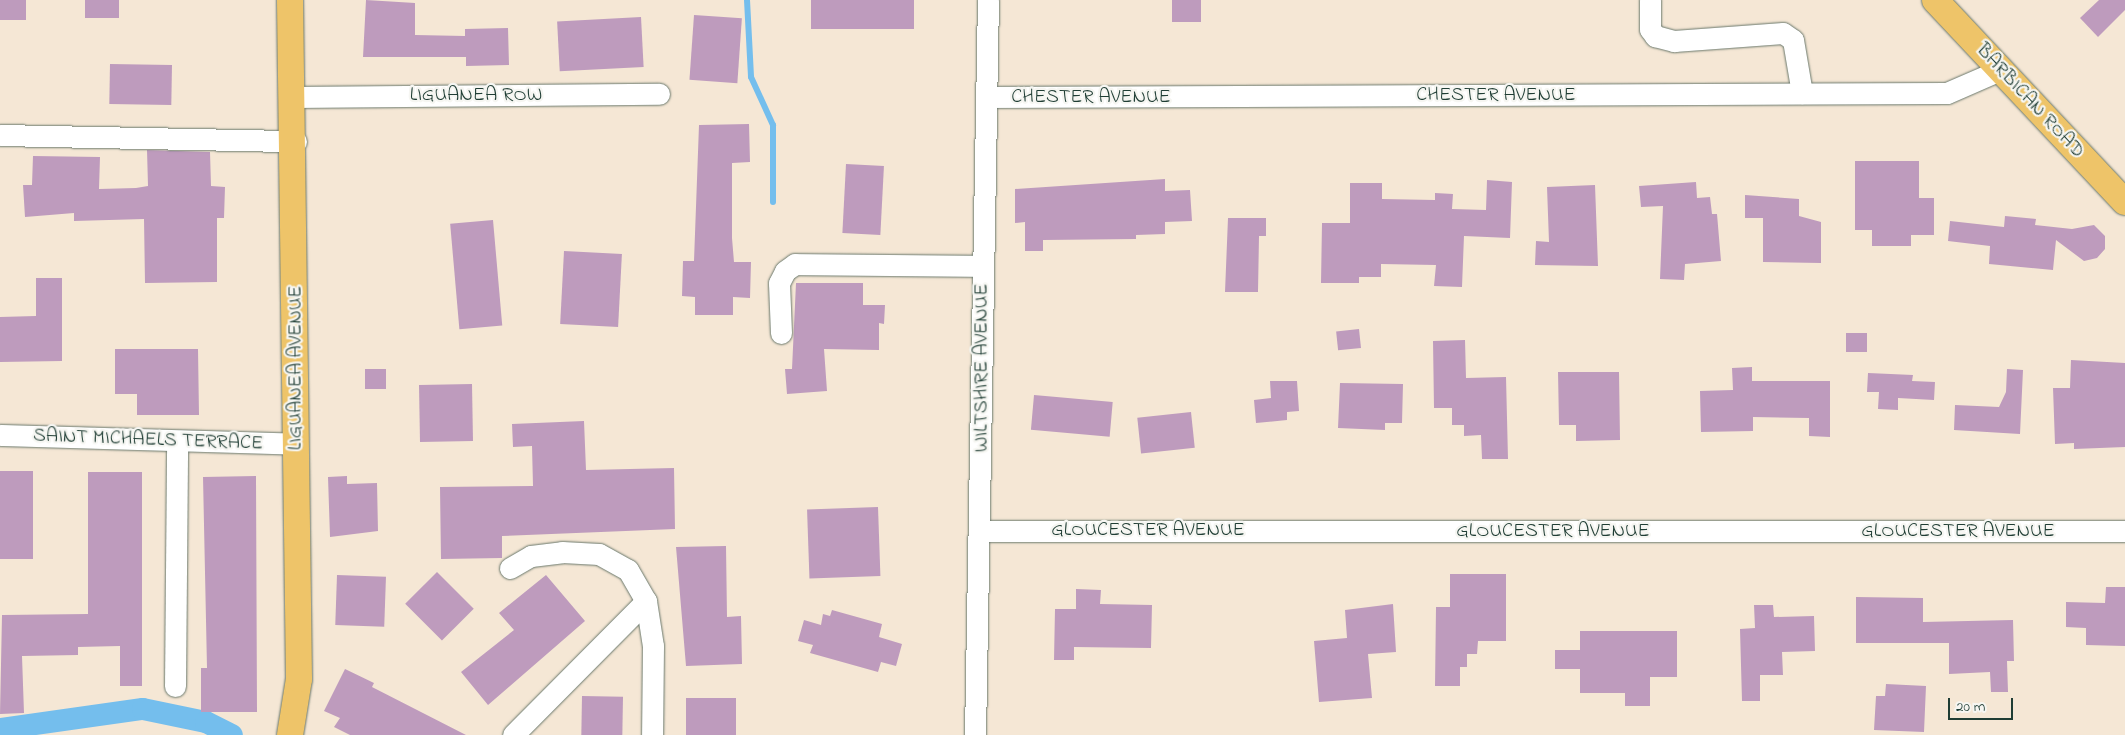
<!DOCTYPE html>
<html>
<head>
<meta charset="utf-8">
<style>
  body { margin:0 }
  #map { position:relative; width:2125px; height:735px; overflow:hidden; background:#f5e7d5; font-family:"Indie Flower",sans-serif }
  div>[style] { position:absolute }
  .stream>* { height:6px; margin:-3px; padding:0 3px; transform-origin:3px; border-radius:3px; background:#74beed }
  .canal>* { height:22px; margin:-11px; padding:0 11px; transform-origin:11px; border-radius:11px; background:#74beed }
  .building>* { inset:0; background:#be9bbd; transform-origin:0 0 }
  .roads { filter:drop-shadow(0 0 1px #6a786c) drop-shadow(0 0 1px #6a786c) }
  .minor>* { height:21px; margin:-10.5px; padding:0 10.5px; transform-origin:10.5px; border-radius:10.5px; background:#fff }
  .major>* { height:26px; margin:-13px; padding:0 13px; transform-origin:13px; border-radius:13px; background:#eec469 }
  span { translate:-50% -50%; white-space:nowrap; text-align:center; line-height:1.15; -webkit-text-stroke:4.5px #f6f6f2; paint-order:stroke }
  .street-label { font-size:20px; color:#1f3d34 }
  .scale { position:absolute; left:1948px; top:698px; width:65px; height:22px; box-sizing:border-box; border:2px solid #1f3d34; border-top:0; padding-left:6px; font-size:15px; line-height:18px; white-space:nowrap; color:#1f3d34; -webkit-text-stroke:4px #f6f6f2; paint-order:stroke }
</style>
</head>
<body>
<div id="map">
  <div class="stream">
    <i style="left:747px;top:0;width:77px;rotate:87deg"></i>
    <i style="left:751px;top:77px;width:53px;rotate:65.4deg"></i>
    <i style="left:773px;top:125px;width:77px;rotate:90deg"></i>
  </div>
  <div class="canal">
    <i style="left:0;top:729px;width:144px;rotate:-8deg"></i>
    <i style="left:143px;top:709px;width:64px;rotate:11.7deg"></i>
    <i style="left:206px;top:722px;width:29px;rotate:27deg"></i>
  </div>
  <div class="building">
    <i style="left:0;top:0;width:26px;height:20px"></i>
    <i style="left:85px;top:0;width:34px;height:18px"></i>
    <i style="clip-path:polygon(366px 0,415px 3px,415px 35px,465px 36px,465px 29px,508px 28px,509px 65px,466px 66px,466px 57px,363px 57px)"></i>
    <i style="left:811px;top:0;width:103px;height:29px"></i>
    <i style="left:1172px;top:0;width:29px;height:22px"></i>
    <i style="clip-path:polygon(2099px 0,2125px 0,2125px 10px,2098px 37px,2080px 18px)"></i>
    <i style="left:694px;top:15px;width:48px;height:65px;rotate:4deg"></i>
    <i style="left:641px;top:17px;width:50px;height:84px;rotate:87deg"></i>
    <i style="left:110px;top:64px;width:62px;height:40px;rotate:1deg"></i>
    <i style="clip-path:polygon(749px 124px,750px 162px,732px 163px,732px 238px,734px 262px,751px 262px,750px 298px,733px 297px,733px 315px,695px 315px,695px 297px,682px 296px,683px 261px,694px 261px,699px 125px)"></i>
    <i style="clip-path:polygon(147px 150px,210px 152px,211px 186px,225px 187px,224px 218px,217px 218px,217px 282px,145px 283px,144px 219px,74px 221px,74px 213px,25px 217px,23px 185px,32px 185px,33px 156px,100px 157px,99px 189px,136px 188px,148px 186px)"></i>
    <i style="clip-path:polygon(1855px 161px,1919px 161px,1919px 198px,1934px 198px,1934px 235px,1911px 235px,1911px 246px,1872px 246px,1872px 230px,1855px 230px)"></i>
    <i style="left:846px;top:164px;width:38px;height:69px;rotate:3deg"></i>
    <i style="clip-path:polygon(1165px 179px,1165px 191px,1190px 190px,1192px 221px,1165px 222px,1165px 234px,1136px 235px,1136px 239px,1043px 240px,1043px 251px,1025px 251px,1025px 222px,1015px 223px,1015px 189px)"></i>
    <i style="clip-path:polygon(1487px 180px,1512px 182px,1510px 238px,1464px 236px,1462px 287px,1434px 286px,1436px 265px,1381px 264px,1381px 277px,1359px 277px,1359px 283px,1321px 283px,1322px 223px,1350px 223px,1350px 183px,1382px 183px,1382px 199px,1435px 200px,1435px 193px,1453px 194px,1452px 209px,1486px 210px)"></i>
    <i style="clip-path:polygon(1696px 182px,1697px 198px,1710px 197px,1712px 214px,1717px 214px,1721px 261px,1685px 264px,1684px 280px,1660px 279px,1663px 206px,1641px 207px,1639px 186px)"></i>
    <i style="clip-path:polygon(1595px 185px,1598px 266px,1535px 265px,1536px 241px,1549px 242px,1547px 187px)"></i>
    <i style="clip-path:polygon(1745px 195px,1799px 199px,1799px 216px,1821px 222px,1821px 263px,1763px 262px,1763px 218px,1745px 218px)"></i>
    <i style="clip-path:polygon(2005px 216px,2036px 219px,2035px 225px,2072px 229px,2094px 225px,2105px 236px,2105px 249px,2097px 258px,2084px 261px,2056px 240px,2053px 270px,1989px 264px,1990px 246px,1948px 241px,1950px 221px,2004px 227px)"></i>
    <i style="clip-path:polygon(1228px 218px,1266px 218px,1266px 236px,1259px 236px,1258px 292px,1225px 292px)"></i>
    <i style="left:493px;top:220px;width:106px;height:43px;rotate:85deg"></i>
    <i style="left:564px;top:251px;width:58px;height:73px;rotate:3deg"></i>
    <i style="clip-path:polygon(36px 278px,62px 278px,62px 361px,0 362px,0 317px,36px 316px)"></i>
    <i style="clip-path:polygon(796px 283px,863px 283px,863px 305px,885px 305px,884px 324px,879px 323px,879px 350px,824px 349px,827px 391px,787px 394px,785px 369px,792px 369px)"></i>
    <i style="left:1359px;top:329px;width:19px;height:23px;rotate:84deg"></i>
    <i style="left:1846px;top:333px;width:21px;height:19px"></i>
    <i style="clip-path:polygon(1465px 340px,1466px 378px,1506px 377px,1508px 459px,1482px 459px,1481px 435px,1464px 436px,1464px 425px,1452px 425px,1452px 408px,1434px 408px,1433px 341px)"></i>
    <i style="clip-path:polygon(115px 349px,198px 349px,199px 415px,137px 415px,137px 394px,115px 394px)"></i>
    <i style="clip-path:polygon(2071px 360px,2125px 363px,2125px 447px,2074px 449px,2074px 443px,2055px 444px,2053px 388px,2070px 388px)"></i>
    <i style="clip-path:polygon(1752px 367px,1752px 381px,1830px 381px,1830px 437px,1809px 436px,1809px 418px,1753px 417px,1753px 431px,1701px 432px,1700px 391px,1733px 390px,1732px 368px)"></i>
    <i style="left:365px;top:369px;width:21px;height:20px"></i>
    <i style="clip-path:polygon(2007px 369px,2023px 370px,2020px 434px,1954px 430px,1955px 405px,1999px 407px,2006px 392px)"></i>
    <i style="clip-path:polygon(1558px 372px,1619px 372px,1620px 440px,1576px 441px,1576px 425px,1559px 425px)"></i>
    <i style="clip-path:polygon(1868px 373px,1913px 375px,1912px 381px,1935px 382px,1934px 400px,1898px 398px,1898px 410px,1878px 409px,1879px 392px,1867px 392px)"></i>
    <i style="clip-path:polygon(1270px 381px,1297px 381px,1299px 411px,1287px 412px,1287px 420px,1256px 423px,1254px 400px,1271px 398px)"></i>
    <i style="clip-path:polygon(1340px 383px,1403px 384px,1402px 423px,1385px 423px,1385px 430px,1338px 428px)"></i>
    <i style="left:472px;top:384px;width:57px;height:53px;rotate:89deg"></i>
    <i style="left:1034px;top:395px;width:79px;height:35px;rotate:5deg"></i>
    <i style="left:1191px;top:412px;width:36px;height:54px;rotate:84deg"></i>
    <i style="clip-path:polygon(584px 421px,586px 470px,674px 468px,675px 529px,502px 536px,502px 558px,441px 559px,440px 487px,533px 486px,532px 446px,513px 447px,512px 424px)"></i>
    <i style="left:0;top:471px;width:33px;height:88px"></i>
    <i style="clip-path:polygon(88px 472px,142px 472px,142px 686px,120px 686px,120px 646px,78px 647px,78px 655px,22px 656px,24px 713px,0 714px,2px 615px,88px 614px)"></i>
    <i style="clip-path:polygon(256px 476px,257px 712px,201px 712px,201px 668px,207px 668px,203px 477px)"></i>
    <i style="clip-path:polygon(347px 476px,347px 484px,377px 483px,378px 531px,330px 537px,328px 477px)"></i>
    <i style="left:878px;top:507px;width:69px;height:71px;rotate:88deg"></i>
    <i style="clip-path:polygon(726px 546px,727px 617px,741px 616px,742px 664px,686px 666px,676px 547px)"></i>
    <i style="left:437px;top:572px;width:52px;height:45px;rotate:45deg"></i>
    <i style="clip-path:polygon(1450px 574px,1506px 574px,1506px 641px,1478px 641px,1477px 654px,1467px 654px,1467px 667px,1460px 667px,1460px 686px,1435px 686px,1436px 607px,1450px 607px)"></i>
    <i style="left:337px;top:575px;width:49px;height:50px;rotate:2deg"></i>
    <i style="clip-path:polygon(546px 575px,585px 621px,488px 705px,461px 672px,514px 630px,499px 613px)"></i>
    <i style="clip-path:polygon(2106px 587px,2125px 587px,2125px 646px,2086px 645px,2086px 628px,2066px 627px,2066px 602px,2105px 603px)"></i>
    <i style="clip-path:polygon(1076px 589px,1101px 590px,1100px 604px,1152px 605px,1151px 648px,1074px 647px,1074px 660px,1054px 660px,1055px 609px,1076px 609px)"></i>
    <i style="clip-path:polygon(1856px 597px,1923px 598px,1923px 622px,2013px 620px,2014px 661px,2007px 661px,2008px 692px,1991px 692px,1990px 672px,1949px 674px,1949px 643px,1856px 643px)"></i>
    <i style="clip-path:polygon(1393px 604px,1396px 652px,1368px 654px,1372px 698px,1319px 702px,1314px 641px,1347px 638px,1345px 610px)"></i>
    <i style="clip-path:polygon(1754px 605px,1773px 605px,1774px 617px,1814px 616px,1815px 651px,1782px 652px,1783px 675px,1760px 675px,1760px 701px,1742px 701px,1740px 629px,1755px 628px)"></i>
    <i style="clip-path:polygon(832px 610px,882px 624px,879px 637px,902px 644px,896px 666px,881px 662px,878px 672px,810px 653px,813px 645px,798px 641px,804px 620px,821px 625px,823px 614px,830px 616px)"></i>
    <i style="clip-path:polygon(1580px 631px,1677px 631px,1677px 677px,1650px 677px,1650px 706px,1625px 706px,1625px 693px,1580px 693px,1580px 669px,1555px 669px,1555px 650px,1580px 650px)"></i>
    <i style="clip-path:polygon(345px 669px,374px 683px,372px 687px,466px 735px,350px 735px,334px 727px,340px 718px,324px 711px)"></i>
    <i style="clip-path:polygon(1886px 684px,1926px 686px,1924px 732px,1874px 730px,1876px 696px,1885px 696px)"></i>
    <i style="left:582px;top:696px;width:41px;height:39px;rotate:1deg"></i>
    <i style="left:686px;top:698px;width:50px;height:37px"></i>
  </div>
  <div class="roads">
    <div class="minor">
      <i style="left:1650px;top:0;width:29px;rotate:90deg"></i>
      <i style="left:1650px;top:29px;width:9px;rotate:54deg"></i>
      <i style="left:1655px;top:36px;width:20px;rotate:15deg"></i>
      <i style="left:1674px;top:41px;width:109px;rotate:-4.2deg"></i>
      <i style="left:1783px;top:33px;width:12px;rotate:35deg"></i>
      <i style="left:1793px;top:40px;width:54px;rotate:80.4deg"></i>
      <i style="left:293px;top:97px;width:366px;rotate:-0.5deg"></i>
      <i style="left:986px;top:97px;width:961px;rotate:-0.24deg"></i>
      <i style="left:1947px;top:93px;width:58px;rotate:-23.5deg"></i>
      <i style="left:0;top:135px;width:296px;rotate:1.2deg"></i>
      <i style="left:781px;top:333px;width:50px;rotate:-92.3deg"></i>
      <i style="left:779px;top:283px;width:13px;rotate:-63deg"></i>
      <i style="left:785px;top:271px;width:12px;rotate:-35deg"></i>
      <i style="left:795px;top:264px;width:188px;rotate:0.6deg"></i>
      <i style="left:0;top:435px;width:296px;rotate:1.7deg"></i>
      <i style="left:981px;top:531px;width:1144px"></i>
      <i style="left:510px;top:568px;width:24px;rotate:-30deg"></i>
      <i style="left:531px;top:556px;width:31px;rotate:-7deg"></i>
      <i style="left:562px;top:552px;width:37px;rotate:3deg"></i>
      <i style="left:599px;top:554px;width:33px;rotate:29deg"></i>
      <i style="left:628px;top:570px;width:36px;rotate:60deg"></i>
      <i style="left:175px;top:686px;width:244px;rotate:-89.5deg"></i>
      <i style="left:513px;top:735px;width:189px;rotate:-45.2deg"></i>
      <i style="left:646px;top:601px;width:46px;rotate:81.2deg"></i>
      <i style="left:653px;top:646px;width:89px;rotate:90.6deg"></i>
      <i style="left:975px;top:735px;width:735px;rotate:-88.99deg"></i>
    </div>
    <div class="major">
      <i style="left:1935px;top:0;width:277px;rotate:46.8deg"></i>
      <i style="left:290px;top:735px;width:57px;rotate:-80.9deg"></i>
      <i style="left:299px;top:679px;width:679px;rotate:-90.76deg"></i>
    </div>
  </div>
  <div class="street-label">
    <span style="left:476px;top:95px">LIGUANEA ROW</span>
    <span style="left:1496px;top:95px">CHESTER AVENUE</span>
    <span style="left:1091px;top:97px">CHESTER AVENUE</span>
    <span style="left:2030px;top:101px;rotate:47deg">BARBICAN ROAD</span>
    <span style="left:296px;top:368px;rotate:-90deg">LIGUANEA AVENUE</span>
    <span style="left:982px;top:368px;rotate:-90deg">WILTSHIRE AVENUE</span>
    <span style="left:148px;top:440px;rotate:2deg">SAINT MICHAELS TERRACE</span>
    <span style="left:1148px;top:530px">GLOUCESTER AVENUE</span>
    <span style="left:1553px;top:531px">GLOUCESTER AVENUE</span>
    <span style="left:1958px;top:531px">GLOUCESTER AVENUE</span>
  </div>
  <div class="scale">20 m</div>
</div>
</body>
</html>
